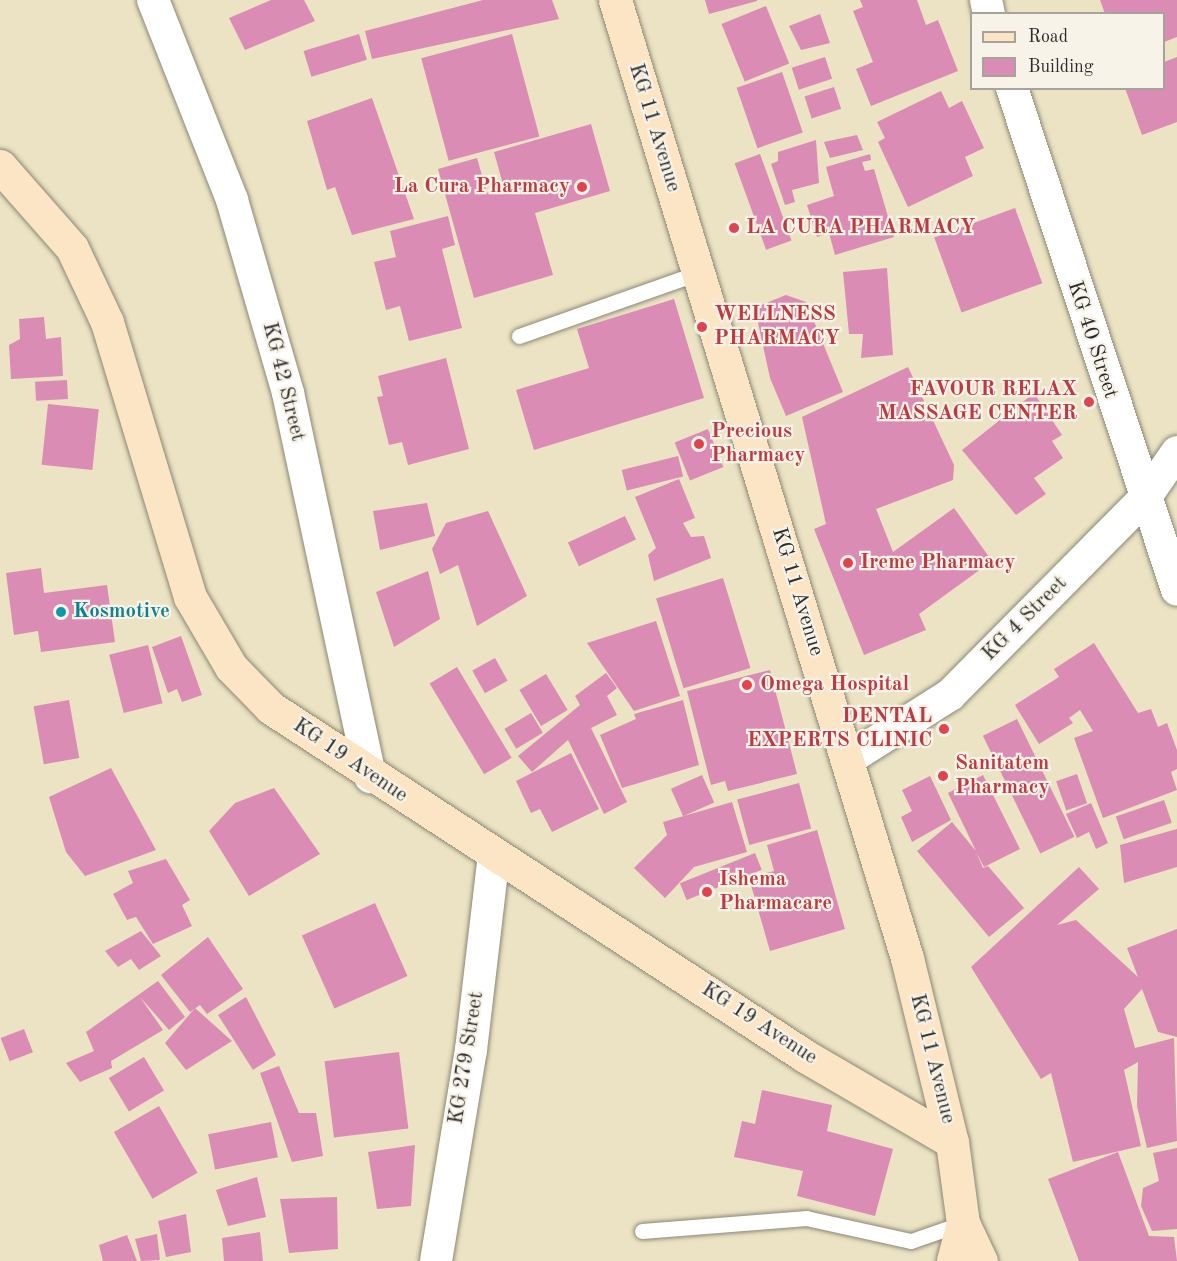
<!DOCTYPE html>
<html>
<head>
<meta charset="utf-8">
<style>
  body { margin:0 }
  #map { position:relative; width:1177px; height:1261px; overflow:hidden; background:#ebe3c3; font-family:"Old Standard TT",serif }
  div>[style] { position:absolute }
  .building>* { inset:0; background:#db8cb4; transform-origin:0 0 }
  .roads { filter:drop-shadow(0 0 2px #8b8777) drop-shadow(0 0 2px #8b8777) }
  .lane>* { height:15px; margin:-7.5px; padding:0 7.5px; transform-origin:7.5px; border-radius:7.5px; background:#fff }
  .street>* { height:32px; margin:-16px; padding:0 16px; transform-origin:16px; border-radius:16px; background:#fff }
  .secondary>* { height:33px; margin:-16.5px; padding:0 16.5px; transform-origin:16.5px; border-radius:16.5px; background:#fce5c4 }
  .dots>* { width:16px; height:16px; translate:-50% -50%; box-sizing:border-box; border:3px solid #f7f3e8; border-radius:50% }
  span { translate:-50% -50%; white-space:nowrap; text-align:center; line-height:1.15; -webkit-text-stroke:4.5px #f7f3e8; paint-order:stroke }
  .street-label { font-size:21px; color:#2b2b2b }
  .health-label { font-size:21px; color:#be3a42; font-weight:700 }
  .right { translate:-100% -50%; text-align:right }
  .left { translate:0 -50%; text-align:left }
  .culture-label { font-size:21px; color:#0d838f; font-weight:700 }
  .legend { position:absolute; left:970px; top:12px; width:195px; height:78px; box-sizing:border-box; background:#f7f3e8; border:2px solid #a5a39c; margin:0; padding:8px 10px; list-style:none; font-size:18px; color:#2b2b2b }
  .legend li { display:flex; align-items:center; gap:12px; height:30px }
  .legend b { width:30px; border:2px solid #a5a39c }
</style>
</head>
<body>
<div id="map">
  <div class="building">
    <i style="clip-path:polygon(271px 0,304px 0,315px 21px,245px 50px,229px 18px)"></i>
    <i style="clip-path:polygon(483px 0,552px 0,559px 19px,372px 59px,365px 31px)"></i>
    <i style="clip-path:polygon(705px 0,757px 0,757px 1px,709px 14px)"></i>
    <i style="clip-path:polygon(860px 0,917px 0,926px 25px,938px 20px,958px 71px,871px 106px,856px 69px,873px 62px,853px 11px,863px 7px)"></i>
    <i style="clip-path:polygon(1100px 0,1177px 0,1177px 37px,1164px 42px,1164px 14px,1105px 14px)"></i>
    <i style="left:766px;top:6px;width:62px;height:48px;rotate:68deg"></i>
    <i style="clip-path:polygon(820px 14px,830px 43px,801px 50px,789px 26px)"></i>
    <i style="left:359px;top:34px;width:27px;height:58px;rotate:73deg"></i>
    <i style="left:512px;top:34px;width:106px;height:94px;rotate:75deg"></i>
    <i style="left:825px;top:57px;width:23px;height:35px;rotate:72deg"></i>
    <i style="clip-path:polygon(1177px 57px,1177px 122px,1142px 135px,1125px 88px,1164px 88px,1164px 62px)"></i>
    <i style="left:782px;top:72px;width:64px;height:48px;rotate:71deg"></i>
    <i style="left:834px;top:87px;width:23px;height:31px;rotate:72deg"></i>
    <i style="clip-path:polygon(941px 91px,949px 108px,962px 101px,984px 148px,965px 157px,973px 176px,908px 207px,878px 142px,885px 138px,877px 122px)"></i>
    <i style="clip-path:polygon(372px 98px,414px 219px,352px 235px,335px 187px,327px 190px,307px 121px)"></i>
    <i style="clip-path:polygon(591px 124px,610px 191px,535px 213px,553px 275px,474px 298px,438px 169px,477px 158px,487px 193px,504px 188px,494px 152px)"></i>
    <i style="clip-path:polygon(857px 135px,863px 150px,830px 158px,824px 142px)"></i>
    <i style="clip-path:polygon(816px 140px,819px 183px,792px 190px,795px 202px,785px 205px,771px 164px,778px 161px,778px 152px)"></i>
    <i style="left:760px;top:154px;width:92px;height:27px;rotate:70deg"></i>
    <i style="clip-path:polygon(870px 154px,871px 160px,862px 162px,865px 171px,874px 169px,894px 237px,835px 255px,829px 233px,817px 237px,807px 205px,834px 196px,826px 167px)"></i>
    <i style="left:1015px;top:208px;width:80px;height:86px;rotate:70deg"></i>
    <i style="clip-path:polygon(448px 216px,455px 245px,442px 249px,462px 328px,409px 341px,400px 306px,386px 310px,374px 262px,396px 257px,390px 231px)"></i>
    <i style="clip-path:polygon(887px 268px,893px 355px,861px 358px,863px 334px,849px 334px,843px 272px)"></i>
    <i style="clip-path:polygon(786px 295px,806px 302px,843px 392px,786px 416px,770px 378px,757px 318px,759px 306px)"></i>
    <i style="clip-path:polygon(674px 299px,704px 398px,534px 450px,516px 390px,589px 368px,577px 329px)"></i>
    <i style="clip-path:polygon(44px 317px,46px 339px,61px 337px,63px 376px,11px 379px,9px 345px,20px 339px,19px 319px)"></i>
    <i style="clip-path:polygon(446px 358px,469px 449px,408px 465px,402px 442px,389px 445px,377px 397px,383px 396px,378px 376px)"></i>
    <i style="clip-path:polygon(908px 367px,954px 465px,953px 480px,876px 509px,893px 552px,954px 508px,992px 561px,919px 614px,926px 630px,864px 655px,814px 529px,826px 524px,802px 417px)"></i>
    <i style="left:67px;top:380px;width:19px;height:32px;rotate:87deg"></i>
    <i style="clip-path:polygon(1034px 393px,1062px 435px,1052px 441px,1063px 458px,1034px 478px,1046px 494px,1016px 515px,962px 450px)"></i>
    <i style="left:48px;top:404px;width:51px;height:61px;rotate:6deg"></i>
    <i style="left:708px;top:429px;width:41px;height:36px;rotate:68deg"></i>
    <i style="left:678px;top:456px;width:21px;height:58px;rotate:76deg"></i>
    <i style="clip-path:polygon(679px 479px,695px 518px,683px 523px,691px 537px,704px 536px,711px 558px,654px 581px,648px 555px,656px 548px,635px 497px)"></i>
    <i style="clip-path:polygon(427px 503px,435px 536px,380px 550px,373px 511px)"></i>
    <i style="clip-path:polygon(488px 511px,527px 596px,477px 626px,458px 565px,440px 574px,432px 549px,446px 523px)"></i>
    <i style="left:625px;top:516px;width:26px;height:63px;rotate:65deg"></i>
    <i style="clip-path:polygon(41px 568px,44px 593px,107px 585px,115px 642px,41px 652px,38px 631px,14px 635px,6px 573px)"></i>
    <i style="clip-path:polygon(428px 571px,440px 619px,394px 647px,376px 592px)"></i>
    <i style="left:723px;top:578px;width:94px;height:70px;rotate:73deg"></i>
    <i style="clip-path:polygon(656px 621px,680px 696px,634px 711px,587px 643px)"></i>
    <i style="clip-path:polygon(181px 636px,202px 695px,182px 702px,177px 689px,168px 693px,152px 647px)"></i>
    <i style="clip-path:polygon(1094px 643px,1138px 713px,1151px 709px,1158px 727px,1167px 723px,1177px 750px,1177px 769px,1171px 772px,1177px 790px,1103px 818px,1074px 738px,1093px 731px,1080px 710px,1069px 718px,1073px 723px,1039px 744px,1015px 705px,1059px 677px,1054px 669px)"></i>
    <i style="left:148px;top:645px;width:60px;height:40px;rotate:76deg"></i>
    <i style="left:495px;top:658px;width:26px;height:26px;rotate:61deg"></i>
    <i style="left:457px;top:667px;width:106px;height:32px;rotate:59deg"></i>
    <i style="clip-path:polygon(770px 670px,797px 774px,728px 791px,725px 781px,711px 785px,687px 691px)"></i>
    <i style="clip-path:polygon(606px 673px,617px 688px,607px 696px,617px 715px,591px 728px,627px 802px,604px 814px,568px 740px,532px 772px,518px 756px,580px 705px,575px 696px)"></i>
    <i style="left:546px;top:674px;width:42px;height:31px;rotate:59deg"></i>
    <i style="left:69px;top:700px;width:59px;height:36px;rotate:80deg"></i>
    <i style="clip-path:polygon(683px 700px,699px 765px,622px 788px,600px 735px,636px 719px,634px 714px)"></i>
    <i style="left:531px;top:713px;width:23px;height:31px;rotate:59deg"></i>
    <i style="left:1017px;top:719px;width:131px;height:38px;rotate:64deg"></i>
    <i style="clip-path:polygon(571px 753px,599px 809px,552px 832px,540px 809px,531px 813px,516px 781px)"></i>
    <i style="clip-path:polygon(111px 768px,156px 850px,85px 876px,66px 852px,49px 797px)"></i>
    <i style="left:1077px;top:774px;width:31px;height:22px;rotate:71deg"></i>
    <i style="left:702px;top:775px;width:30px;height:34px;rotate:66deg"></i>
    <i style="clip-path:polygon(983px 775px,1020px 849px,984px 867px,976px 852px,983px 868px,988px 866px,1024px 908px,989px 937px,917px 851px,952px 822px,976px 851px,948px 793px)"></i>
    <i style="clip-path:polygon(930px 776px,951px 820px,912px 842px,901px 817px,912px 811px,902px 790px)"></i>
    <i style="left:799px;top:783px;width:47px;height:64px;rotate:75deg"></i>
    <i style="clip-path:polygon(274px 788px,320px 854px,249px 896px,209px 831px,235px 803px)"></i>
    <i style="left:1164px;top:800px;width:24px;height:51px;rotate:71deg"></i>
    <i style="clip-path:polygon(732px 802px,747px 852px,694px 867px,665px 898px,634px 868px,667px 835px,663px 822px)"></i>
    <i style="clip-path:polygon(1091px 803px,1108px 843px,1096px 849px,1089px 832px,1077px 838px,1066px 814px)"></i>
    <i style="clip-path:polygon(1177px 829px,1177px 867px,1124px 883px,1120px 845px)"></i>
    <i style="clip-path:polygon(817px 830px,845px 929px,770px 951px,749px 878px,774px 871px,767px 845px)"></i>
    <i style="left:755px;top:853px;width:18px;height:81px;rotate:68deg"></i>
    <i style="clip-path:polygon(166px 859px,190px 900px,182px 905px,192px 926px,153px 944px,136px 917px,127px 920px,113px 894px,133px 883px,128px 871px)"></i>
    <i style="clip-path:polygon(1079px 867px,1099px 889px,1057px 925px,1076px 920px,1138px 977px,1127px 948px,1177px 929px,1177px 1037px,1158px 1032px,1142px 989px,1124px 1009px,1135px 1048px,1174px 1038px,1177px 1141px,1147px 1148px,1137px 1106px,1138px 1062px,1124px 1070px,1141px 1146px,1073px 1162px,1051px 1073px,1041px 1079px,971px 967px)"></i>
    <i style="left:375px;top:903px;width:80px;height:80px;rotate:66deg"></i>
    <i style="clip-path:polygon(141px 931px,161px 956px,139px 970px,131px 959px,118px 967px,105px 951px)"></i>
    <i style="clip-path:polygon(208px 937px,243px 989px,207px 1014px,200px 1005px,190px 1012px,161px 975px)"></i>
    <i style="clip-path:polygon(158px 981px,185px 1017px,169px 1030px,140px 997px,163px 1030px,111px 1061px,112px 1068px,80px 1082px,66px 1063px,94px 1051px,86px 1032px)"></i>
    <i style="clip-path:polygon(246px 997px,276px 1055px,253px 1070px,218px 1015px)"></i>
    <i style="clip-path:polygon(195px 1008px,232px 1041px,186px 1070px,165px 1043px)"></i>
    <i style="left:24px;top:1029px;width:25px;height:25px;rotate:69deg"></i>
    <i style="left:399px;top:1052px;width:77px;height:75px;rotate:83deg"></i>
    <i style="left:144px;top:1057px;width:39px;height:41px;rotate:59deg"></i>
    <i style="clip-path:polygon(279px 1066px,299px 1113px,316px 1113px,323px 1156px,292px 1162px,260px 1073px)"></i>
    <i style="clip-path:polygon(762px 1090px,832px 1105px,827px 1131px,893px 1149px,875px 1216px,797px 1196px,803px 1171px,734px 1157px,742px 1121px,755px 1124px)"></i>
    <i style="left:159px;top:1106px;width:77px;height:52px;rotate:60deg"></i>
    <i style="left:271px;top:1122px;width:36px;height:64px;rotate:79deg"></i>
    <i style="clip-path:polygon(415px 1145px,411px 1206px,377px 1209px,368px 1152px)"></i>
    <i style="clip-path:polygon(1177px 1148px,1177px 1229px,1152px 1231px,1141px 1206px,1143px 1188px,1159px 1181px,1153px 1153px)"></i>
    <i style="clip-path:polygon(1118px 1152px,1149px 1236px,1174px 1237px,1177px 1261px,1079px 1261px,1048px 1179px)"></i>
    <i style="clip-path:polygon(257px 1177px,266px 1217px,228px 1226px,216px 1190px)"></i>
    <i style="clip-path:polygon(337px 1197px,338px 1249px,289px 1253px,280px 1199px)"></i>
    <i style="clip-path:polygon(186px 1214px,191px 1252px,166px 1257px,158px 1221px)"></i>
    <i style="clip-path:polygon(260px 1232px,263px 1261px,224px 1261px,222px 1238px)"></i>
    <i style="clip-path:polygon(157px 1234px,160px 1260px,141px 1261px,135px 1239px)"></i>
    <i style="clip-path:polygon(127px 1235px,137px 1261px,103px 1261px,99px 1245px)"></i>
  </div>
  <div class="roads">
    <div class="lane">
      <i style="left:519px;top:336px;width:190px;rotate:-19.4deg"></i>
      <i style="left:642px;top:1231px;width:165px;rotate:-4.5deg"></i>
      <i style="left:806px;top:1218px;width:107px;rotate:12.4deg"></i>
      <i style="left:911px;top:1241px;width:55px;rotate:-19.1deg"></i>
    </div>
    <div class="street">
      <i style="left:153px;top:0;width:215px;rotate:68.4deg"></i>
      <i style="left:232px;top:200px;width:201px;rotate:73.8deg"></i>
      <i style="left:288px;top:393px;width:393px;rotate:77.9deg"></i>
      <i style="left:986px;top:0;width:14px;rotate:78deg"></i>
      <i style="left:1012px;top:88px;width:528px;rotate:71.81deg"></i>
      <i style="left:849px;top:759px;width:120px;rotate:-32.4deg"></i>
      <i style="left:950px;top:695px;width:277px;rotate:-45.3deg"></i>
      <i style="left:1145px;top:498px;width:56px;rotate:-55.2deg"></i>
      <i style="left:436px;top:1261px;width:214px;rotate:-80.6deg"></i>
      <i style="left:471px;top:1050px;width:196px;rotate:-83.3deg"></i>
    </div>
    <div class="secondary">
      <i style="left:615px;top:0;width:1002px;rotate:73.05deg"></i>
      <i style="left:907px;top:958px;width:189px;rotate:76.3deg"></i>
      <i style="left:952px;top:1142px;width:82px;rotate:82.3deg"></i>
      <i style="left:963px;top:1223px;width:39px;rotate:105deg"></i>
      <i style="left:0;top:166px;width:109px;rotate:48.7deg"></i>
      <i style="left:72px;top:248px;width:82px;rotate:64.7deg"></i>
      <i style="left:107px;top:322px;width:287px;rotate:73.2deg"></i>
      <i style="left:190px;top:597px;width:81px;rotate:59.6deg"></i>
      <i style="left:231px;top:667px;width:57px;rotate:45.7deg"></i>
      <i style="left:271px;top:708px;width:637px;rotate:33.09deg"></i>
      <i style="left:805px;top:1056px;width:170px;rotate:30.3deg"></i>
      <i style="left:963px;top:1223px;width:42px;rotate:64.7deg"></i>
    </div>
  </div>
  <div class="dots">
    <i style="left:582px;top:187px;background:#e0444e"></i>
    <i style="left:734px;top:228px;background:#e0444e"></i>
    <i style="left:702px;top:327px;background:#e0444e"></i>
    <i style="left:1089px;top:402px;background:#e0444e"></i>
    <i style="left:699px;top:444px;background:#e0444e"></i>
    <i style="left:848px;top:563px;background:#e0444e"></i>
    <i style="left:61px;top:612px;background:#0f9aa8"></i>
    <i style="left:747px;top:685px;background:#e0444e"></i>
    <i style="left:944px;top:729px;background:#e0444e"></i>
    <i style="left:943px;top:776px;background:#e0444e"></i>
    <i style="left:707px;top:892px;background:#e0444e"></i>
  </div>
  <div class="street-label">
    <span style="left:654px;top:128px;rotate:73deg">KG 11 Avenue</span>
    <span style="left:1092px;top:340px;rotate:72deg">KG 40 Street</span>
    <span style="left:283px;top:382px;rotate:76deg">KG 42 Street</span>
    <span style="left:797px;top:592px;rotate:73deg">KG 11 Avenue</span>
    <span style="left:1025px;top:619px;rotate:-45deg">KG 4 Street</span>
    <span style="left:350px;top:761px;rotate:34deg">KG 19 Avenue</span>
    <span style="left:759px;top:1024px;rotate:33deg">KG 19 Avenue</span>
    <span style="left:467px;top:1058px;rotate:-81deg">KG 279 Street</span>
    <span style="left:932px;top:1059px;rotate:76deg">KG 11 Avenue</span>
  </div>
  <div class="health-label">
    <span class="right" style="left:570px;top:187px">La Cura Pharmacy</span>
    <span class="left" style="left:746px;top:228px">LA CURA PHARMACY</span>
    <span class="left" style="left:714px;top:327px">WELLNESS<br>PHARMACY</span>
    <span class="right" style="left:1077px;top:402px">FAVOUR RELAX<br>MASSAGE CENTER</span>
    <span class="left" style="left:711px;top:444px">Precious<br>Pharmacy</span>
    <span class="left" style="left:860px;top:563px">Ireme Pharmacy</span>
    <span class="left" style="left:760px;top:685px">Omega Hospital</span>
    <span class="right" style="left:932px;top:729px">DENTAL<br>EXPERTS CLINIC</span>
    <span class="left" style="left:955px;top:776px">Sanitatem<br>Pharmacy</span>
    <span class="left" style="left:719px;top:892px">Ishema<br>Pharmacare</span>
  </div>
  <div class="culture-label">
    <span class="left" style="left:73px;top:612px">Kosmotive</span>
  </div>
  <ul class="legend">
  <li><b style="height:8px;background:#fce5c4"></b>Road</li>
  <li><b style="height:16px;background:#db8cb4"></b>Building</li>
  </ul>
</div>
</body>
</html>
